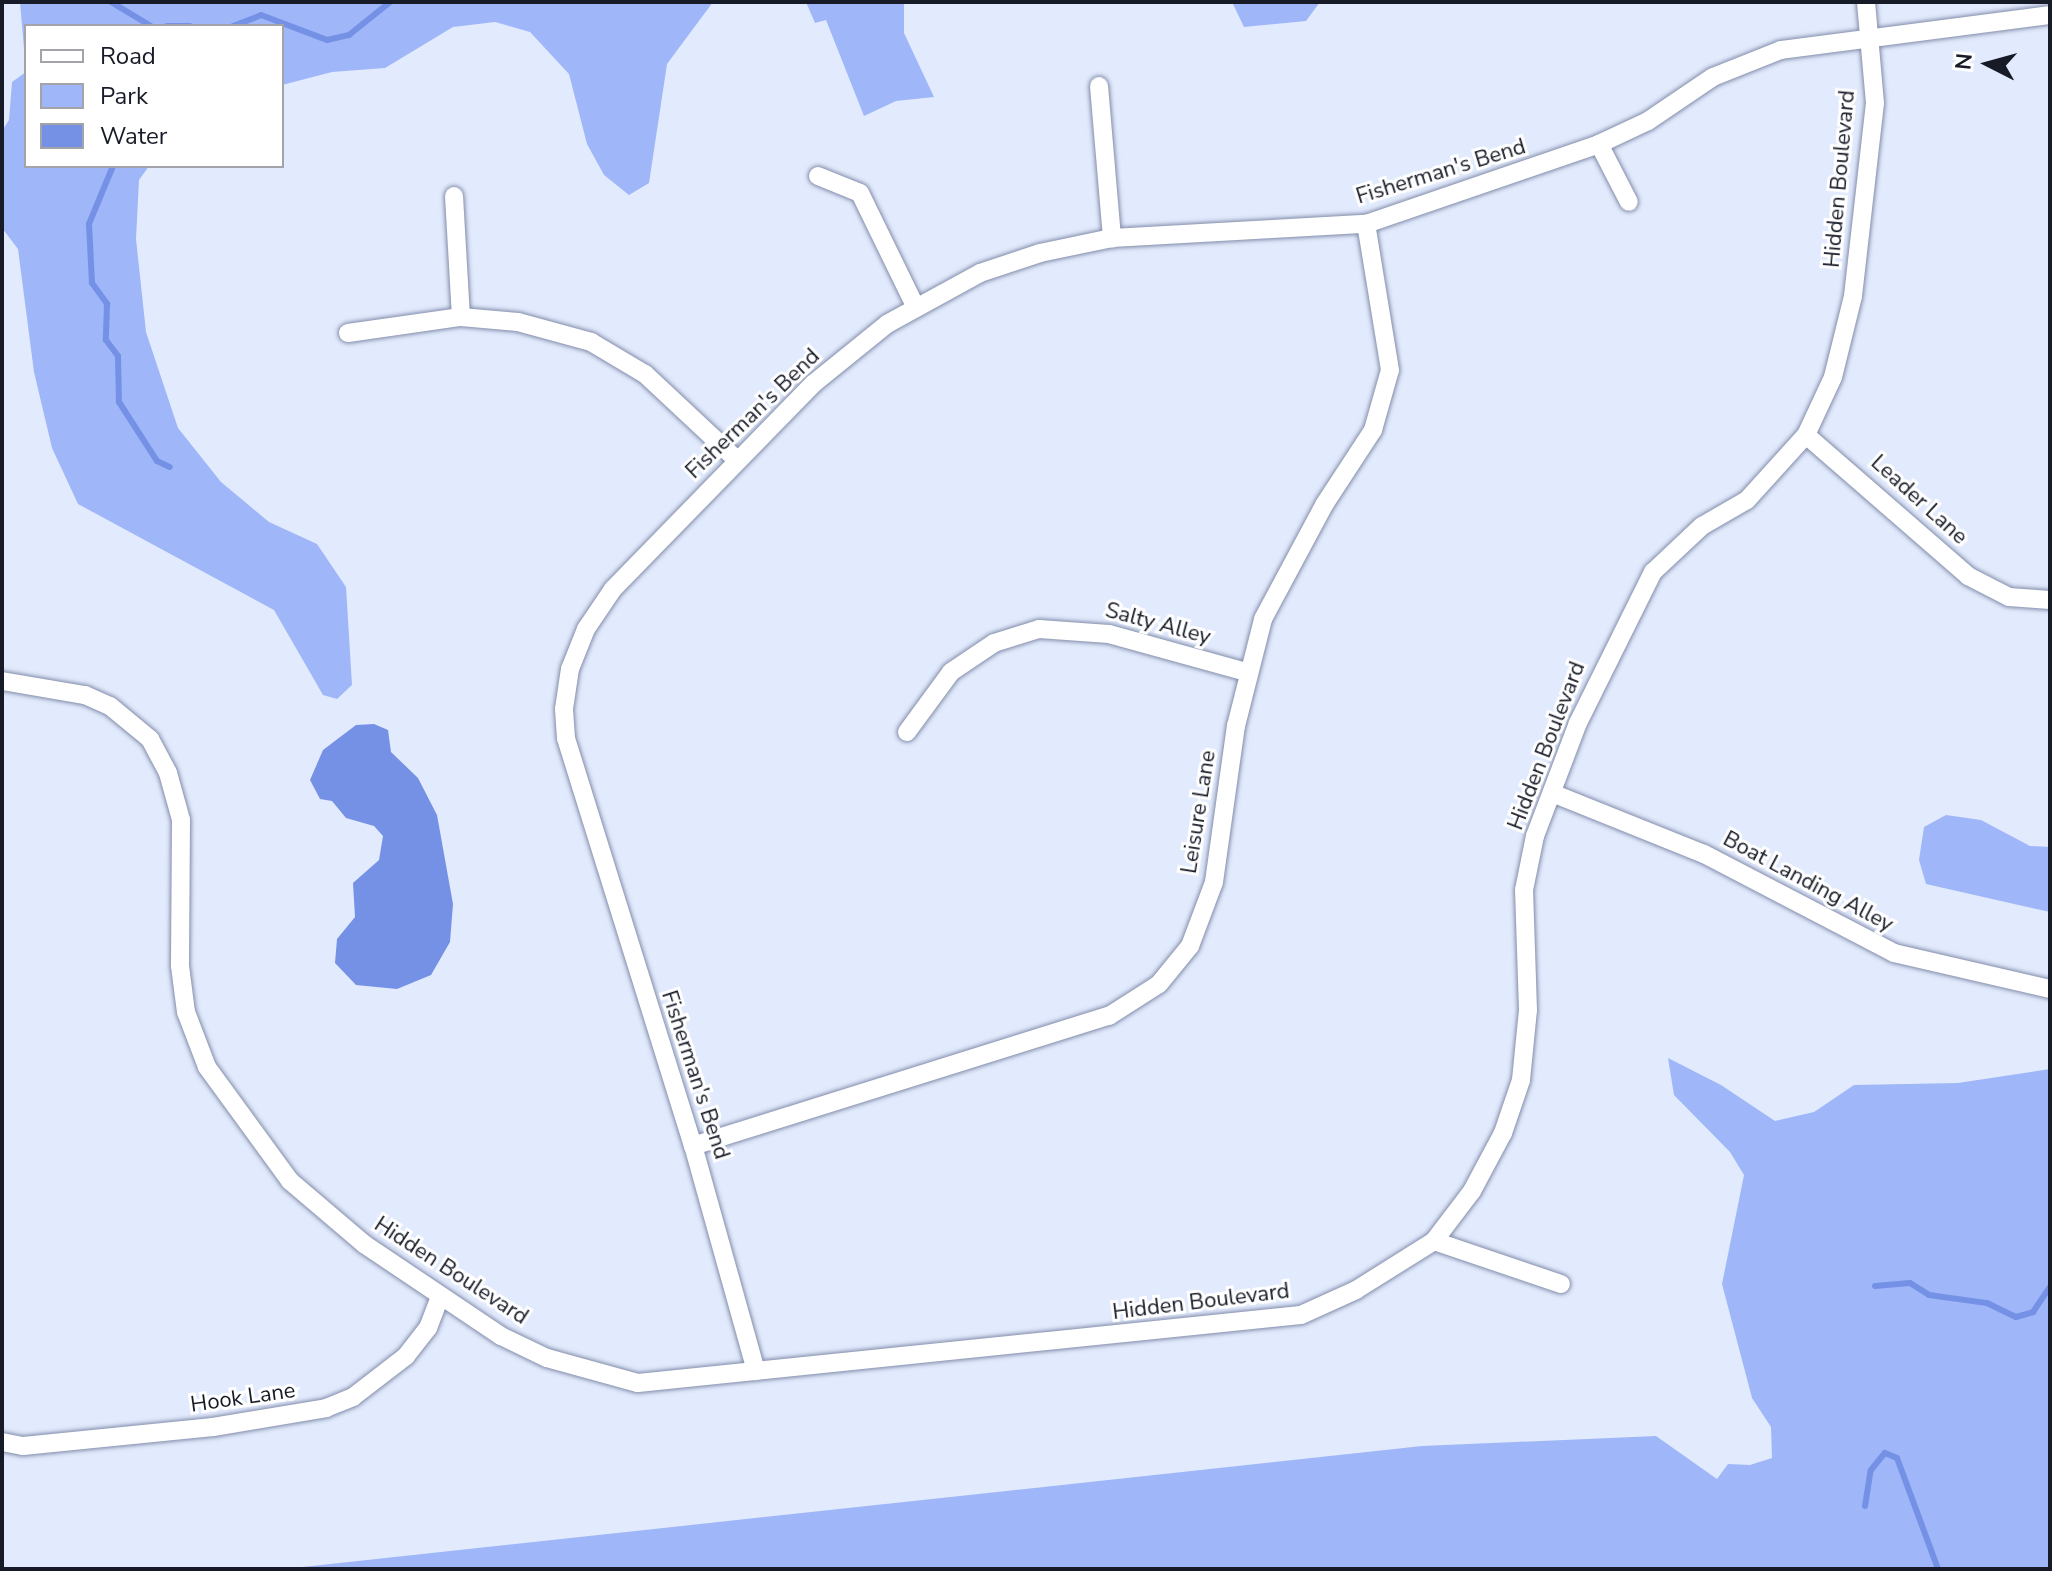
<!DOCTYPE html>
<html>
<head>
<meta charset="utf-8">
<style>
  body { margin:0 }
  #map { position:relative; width:2052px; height:1571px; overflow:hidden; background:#e2eafd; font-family:"Nunito Sans",sans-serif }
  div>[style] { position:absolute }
  .green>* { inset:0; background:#9fb7f8 }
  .water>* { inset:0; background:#7591e5 }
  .stream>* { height:6px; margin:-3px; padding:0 3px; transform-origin:3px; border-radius:3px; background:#7591e5 }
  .roads { filter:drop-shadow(0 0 2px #828daa) drop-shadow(0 0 2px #828daa) }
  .minor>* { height:18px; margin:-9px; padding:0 9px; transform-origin:9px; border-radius:9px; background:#fff }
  span { translate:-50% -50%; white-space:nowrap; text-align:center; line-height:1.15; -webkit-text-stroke:6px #fff; paint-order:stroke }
  .street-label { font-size:22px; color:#171b27 }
  .frame { position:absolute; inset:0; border:4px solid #171b27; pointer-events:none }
  .legend { position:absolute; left:24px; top:24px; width:260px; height:144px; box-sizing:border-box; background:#fff; border:2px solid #a2a4a9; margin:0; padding:10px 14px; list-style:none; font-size:24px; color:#171b27 }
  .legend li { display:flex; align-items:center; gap:16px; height:40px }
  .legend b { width:40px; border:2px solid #a2a4a9 }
  .north { position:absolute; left:1948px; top:24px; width:80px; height:80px; -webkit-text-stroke:6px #fff; paint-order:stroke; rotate:276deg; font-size:22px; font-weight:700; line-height:32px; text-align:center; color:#171b27 }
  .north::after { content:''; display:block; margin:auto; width:28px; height:36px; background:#171b27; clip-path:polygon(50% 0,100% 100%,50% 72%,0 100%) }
</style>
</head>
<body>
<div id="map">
  <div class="green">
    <i style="clip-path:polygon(20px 2px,713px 2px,667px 64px,649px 183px,629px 195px,604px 175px,587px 144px,569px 74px,530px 32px,495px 22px,453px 27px,385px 68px,332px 72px,282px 85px,282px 26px,26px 26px,26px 166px,149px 166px,139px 180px,136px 239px,146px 332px,178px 428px,221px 482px,269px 522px,317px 544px,346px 587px,352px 685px,337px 699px,323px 695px,274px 610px,78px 504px,52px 448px,34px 372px,18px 249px,2px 228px,2px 131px,9px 120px,12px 82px,26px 72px)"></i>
    <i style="clip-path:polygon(806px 2px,904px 2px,904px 33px,934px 97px,896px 101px,864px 116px,826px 20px,815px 23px)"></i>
    <i style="clip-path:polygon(1232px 2px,1320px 2px,1306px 21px,1244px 27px)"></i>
    <i style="clip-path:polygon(1946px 815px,1981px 820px,2030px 846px,2050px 847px,2050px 912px,1926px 884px,1919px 860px,1924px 827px)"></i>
    <i style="clip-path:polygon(1668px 1058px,1721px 1085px,1775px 1121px,1814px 1112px,1854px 1085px,1958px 1083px,2050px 1069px,2050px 1569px,284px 1569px,1422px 1446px,1656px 1436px,1717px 1479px,1728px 1464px,1750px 1465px,1772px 1458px,1771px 1427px,1752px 1398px,1722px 1284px,1744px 1175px,1730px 1152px,1674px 1095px)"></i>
  </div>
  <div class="water">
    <i style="clip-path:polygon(374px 724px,388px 730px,391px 752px,418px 778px,437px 815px,453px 904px,450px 942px,431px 975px,397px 989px,356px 985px,335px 963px,337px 939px,355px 917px,353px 883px,379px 860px,383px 836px,374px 826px,346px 818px,332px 801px,320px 799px,310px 780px,323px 750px,356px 725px)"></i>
  </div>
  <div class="stream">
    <i style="left:111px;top:2px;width:47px;rotate:31deg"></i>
    <i style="left:167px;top:26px;width:23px"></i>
    <i style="left:233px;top:26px;width:30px;rotate:-21deg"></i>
    <i style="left:261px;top:15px;width:71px;rotate:20.7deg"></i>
    <i style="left:327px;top:40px;width:23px;rotate:-13deg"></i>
    <i style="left:349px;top:35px;width:53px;rotate:-38.8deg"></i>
    <i style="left:113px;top:166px;width:63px;rotate:112.5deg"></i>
    <i style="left:89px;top:224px;width:59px;rotate:87.1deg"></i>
    <i style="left:92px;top:283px;width:26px;rotate:54deg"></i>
    <i style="left:107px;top:304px;width:36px;rotate:92deg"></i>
    <i style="left:106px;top:340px;width:20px;rotate:53deg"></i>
    <i style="left:118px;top:356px;width:46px;rotate:88.8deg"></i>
    <i style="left:119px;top:402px;width:70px;rotate:57.2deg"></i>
    <i style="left:157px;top:461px;width:14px;rotate:25deg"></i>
    <i style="left:1875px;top:1286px;width:35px;rotate:-5deg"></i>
    <i style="left:1910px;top:1283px;width:22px;rotate:32deg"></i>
    <i style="left:1929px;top:1295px;width:59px;rotate:7.9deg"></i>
    <i style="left:1987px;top:1303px;width:32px;rotate:26deg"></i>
    <i style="left:2016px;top:1317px;width:18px;rotate:-16deg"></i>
    <i style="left:2033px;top:1312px;width:30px;rotate:-56deg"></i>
    <i style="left:1865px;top:1506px;width:36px;rotate:-81deg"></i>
    <i style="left:1871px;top:1470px;width:22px;rotate:-51deg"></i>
    <i style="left:1885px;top:1453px;width:13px;rotate:23deg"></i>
    <i style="left:1897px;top:1458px;width:118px;rotate:69.7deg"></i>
  </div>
  <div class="roads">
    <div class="minor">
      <i style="left:1099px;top:86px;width:153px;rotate:85.1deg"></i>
      <i style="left:1599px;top:144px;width:65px;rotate:62.7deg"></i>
      <i style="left:818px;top:176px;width:45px;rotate:22deg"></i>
      <i style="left:860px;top:193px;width:126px;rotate:64deg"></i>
      <i style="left:454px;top:196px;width:121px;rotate:86.7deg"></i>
      <i style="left:348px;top:333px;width:114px;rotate:-8.1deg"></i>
      <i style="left:461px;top:317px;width:57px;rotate:5deg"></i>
      <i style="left:518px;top:322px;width:76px;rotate:15.3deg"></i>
      <i style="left:591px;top:342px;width:63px;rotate:30.7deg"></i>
      <i style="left:645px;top:374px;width:127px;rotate:43.1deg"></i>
      <i style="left:1806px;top:435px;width:215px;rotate:41deg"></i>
      <i style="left:1968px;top:576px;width:46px;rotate:27.1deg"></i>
      <i style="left:2009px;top:597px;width:41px;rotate:4.2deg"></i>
      <i style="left:2px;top:681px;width:84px;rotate:9.6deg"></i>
      <i style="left:85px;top:695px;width:27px;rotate:24deg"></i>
      <i style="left:110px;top:706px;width:52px;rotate:39.5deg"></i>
      <i style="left:150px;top:739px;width:38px;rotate:62deg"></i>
      <i style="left:168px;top:773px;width:49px;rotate:74.5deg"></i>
      <i style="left:181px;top:820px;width:146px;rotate:90.4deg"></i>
      <i style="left:180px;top:966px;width:46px;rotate:82.6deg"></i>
      <i style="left:186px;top:1012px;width:59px;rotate:69.1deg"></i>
      <i style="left:207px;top:1067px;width:141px;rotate:53.9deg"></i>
      <i style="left:290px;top:1181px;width:97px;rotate:40.4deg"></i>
      <i style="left:364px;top:1244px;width:165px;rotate:33.9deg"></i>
      <i style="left:501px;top:1336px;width:51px;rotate:25.6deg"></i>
      <i style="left:547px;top:1358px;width:94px;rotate:15.4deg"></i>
      <i style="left:638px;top:1383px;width:666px;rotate:-5.86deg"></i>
      <i style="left:1301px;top:1315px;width:60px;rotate:-24.4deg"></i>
      <i style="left:1356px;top:1290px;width:92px;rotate:-32.1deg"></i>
      <i style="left:1434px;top:1241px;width:63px;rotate:-52.8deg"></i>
      <i style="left:1472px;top:1191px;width:66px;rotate:-61.9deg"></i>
      <i style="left:1503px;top:1133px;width:56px;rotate:-71.2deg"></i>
      <i style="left:1521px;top:1080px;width:70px;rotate:-84.3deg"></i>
      <i style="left:1528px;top:1010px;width:120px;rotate:-91.9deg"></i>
      <i style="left:1524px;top:890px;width:55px;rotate:-78.5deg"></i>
      <i style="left:1535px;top:836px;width:121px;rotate:-69.2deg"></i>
      <i style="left:1578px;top:723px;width:169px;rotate:-63.6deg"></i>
      <i style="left:1653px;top:572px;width:67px;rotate:-43.2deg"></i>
      <i style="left:1702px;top:526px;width:52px;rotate:-30deg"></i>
      <i style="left:1747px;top:500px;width:88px;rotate:-47.8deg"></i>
      <i style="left:1806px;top:435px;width:64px;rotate:-65deg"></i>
      <i style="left:1833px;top:377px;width:83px;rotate:-76.1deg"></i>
      <i style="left:1853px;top:296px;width:194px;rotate:-83.5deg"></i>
      <i style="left:1875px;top:103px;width:101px;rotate:-95.1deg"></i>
      <i style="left:907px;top:732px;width:74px;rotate:-53.7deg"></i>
      <i style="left:951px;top:672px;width:52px;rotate:-34deg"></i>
      <i style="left:994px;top:643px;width:47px;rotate:-17.3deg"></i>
      <i style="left:1039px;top:629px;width:70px;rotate:4.1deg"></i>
      <i style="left:1109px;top:634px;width:142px;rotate:15.5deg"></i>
      <i style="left:1552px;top:793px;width:164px;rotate:21.9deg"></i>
      <i style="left:1704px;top:854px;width:214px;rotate:27.5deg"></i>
      <i style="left:1894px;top:953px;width:160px;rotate:13deg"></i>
      <i style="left:693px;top:1146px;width:436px;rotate:-17.4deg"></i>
      <i style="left:1109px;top:1016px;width:59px;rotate:-32.6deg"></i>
      <i style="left:1159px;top:984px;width:49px;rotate:-50.8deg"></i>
      <i style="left:1190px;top:946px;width:68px;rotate:-69.4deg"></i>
      <i style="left:1214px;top:882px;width:158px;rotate:-82deg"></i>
      <i style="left:1236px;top:726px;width:110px;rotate:-75.8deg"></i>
      <i style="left:1263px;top:619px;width:129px;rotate:-61.8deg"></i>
      <i style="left:1324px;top:505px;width:90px;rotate:-56.8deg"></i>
      <i style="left:1373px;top:430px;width:62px;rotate:-74.2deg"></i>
      <i style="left:1390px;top:370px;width:148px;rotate:-99.3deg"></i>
      <i style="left:1434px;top:1241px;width:134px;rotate:18.7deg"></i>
      <i style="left:756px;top:1371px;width:234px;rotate:-105.6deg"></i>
      <i style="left:693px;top:1146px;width:427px;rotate:-107.3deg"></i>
      <i style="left:566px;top:738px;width:29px;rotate:-94deg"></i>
      <i style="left:564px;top:709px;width:40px;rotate:-81.5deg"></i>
      <i style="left:570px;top:669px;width:43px;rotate:-68.2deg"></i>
      <i style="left:586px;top:629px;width:48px;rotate:-56deg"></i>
      <i style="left:613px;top:589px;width:286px;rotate:-45.7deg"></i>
      <i style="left:813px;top:384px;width:95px;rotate:-39deg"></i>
      <i style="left:887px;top:324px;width:106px;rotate:-28.7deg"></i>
      <i style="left:980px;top:273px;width:63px;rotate:-18.4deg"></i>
      <i style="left:1040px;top:253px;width:74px;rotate:-11.8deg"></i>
      <i style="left:1112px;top:238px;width:254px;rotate:-3.2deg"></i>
      <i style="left:1366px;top:224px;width:246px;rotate:-18.9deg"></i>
      <i style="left:1599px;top:144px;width:54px;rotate:-25.1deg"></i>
      <i style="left:1648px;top:121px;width:78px;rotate:-34.1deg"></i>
      <i style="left:1713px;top:77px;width:73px;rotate:-21.7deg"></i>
      <i style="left:1781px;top:50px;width:271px;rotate:-7.4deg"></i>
      <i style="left:2px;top:1442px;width:21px;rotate:11deg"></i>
      <i style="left:23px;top:1446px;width:191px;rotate:-5.7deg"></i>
      <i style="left:213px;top:1427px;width:115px;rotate:-9.5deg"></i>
      <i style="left:326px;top:1408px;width:29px;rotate:-22deg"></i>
      <i style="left:353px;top:1397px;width:67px;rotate:-37.7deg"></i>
      <i style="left:406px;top:1356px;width:36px;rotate:-52deg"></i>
      <i style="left:428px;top:1328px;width:34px;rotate:-69deg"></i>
    </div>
  </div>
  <div class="street-label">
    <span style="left:1441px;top:172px;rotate:-17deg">Fisherman's Bend</span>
    <span style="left:1840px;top:179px;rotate:-85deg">Hidden Boulevard</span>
    <span style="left:753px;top:414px;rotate:-44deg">Fisherman's Bend</span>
    <span style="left:1919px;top:500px;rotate:42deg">Leader Lane</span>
    <span style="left:1158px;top:624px;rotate:15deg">Salty Alley</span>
    <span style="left:1547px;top:746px;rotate:-69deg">Hidden Boulevard</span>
    <span style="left:1199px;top:812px;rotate:-81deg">Leisure Lane</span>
    <span style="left:1808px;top:882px;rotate:28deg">Boat Landing Alley</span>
    <span style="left:695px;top:1075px;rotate:72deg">Fisherman's Bend</span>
    <span style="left:451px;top:1271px;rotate:33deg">Hidden Boulevard</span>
    <span style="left:1201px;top:1302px;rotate:-7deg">Hidden Boulevard</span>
    <span style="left:243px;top:1398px;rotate:-8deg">Hook Lane</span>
  </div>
  <div class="frame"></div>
  <ul class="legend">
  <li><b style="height:10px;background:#fff"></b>Road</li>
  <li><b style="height:22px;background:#9fb7f8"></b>Park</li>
  <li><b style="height:22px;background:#7591e5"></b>Water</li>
  </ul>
  <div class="north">N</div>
</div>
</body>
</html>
